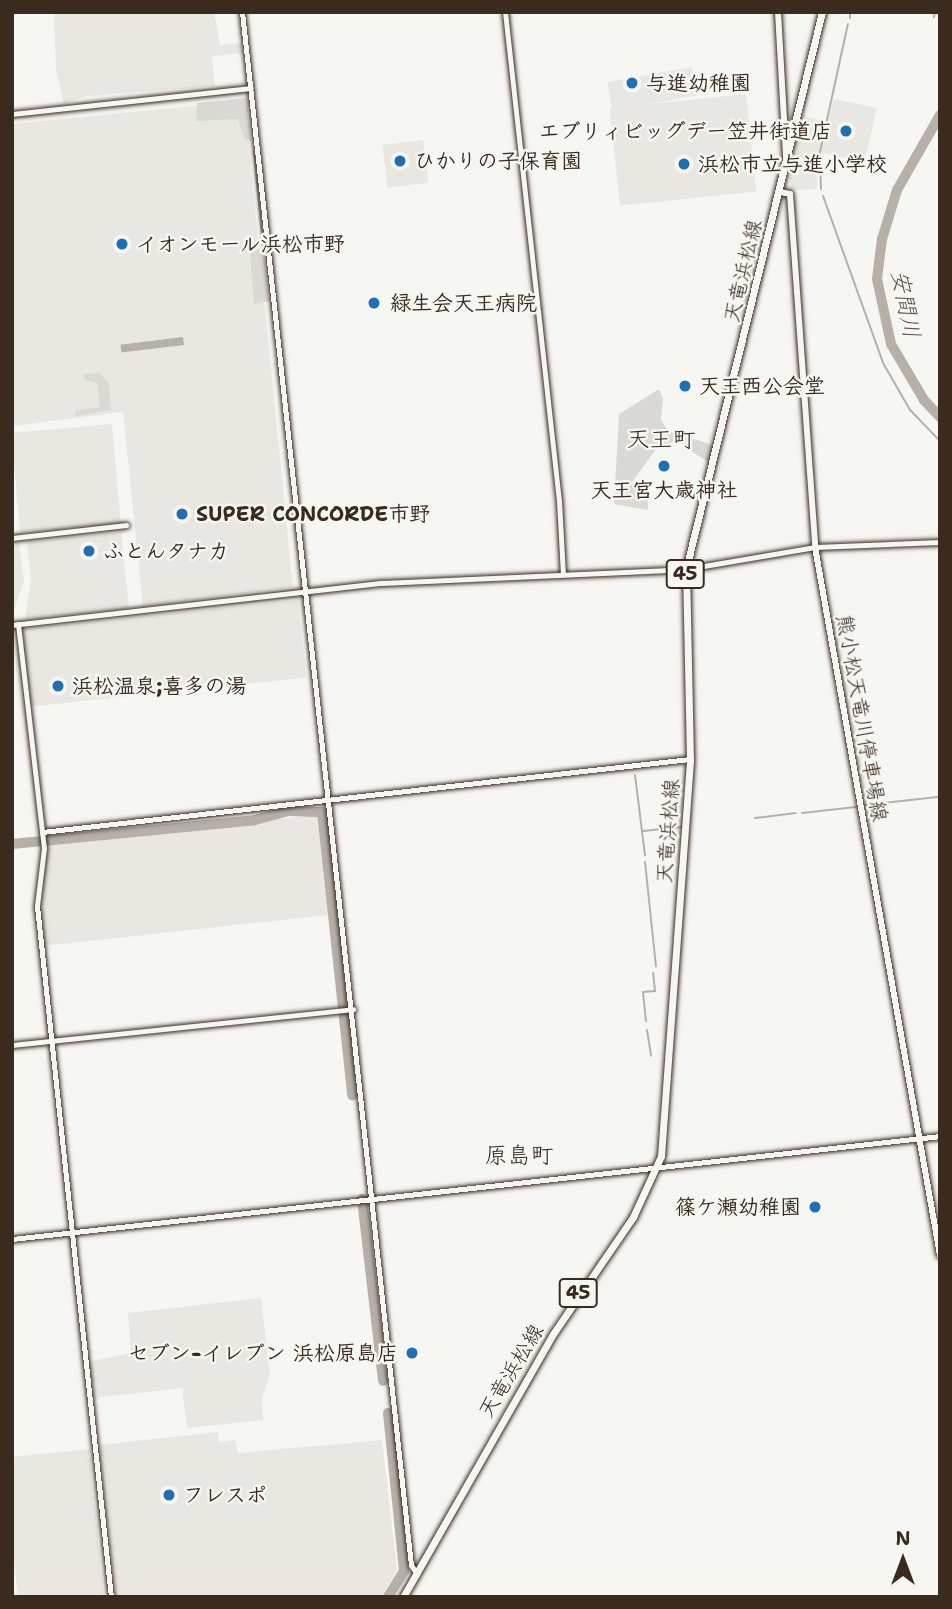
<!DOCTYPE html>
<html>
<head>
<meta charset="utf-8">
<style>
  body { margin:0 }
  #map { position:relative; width:952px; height:1609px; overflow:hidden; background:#f6f6f2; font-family:"Shantell Sans","Klee One",sans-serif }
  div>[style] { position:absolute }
  .built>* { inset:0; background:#e8e7e2; transform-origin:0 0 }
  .green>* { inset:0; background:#dad9d3 }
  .water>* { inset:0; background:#b6b0a9; transform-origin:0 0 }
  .stream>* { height:2px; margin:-1px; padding:0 1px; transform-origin:1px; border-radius:1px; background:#b6b0a9 }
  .river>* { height:10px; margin:-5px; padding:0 5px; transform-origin:5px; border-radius:5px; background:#b6b0a9 }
  .roads { filter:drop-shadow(0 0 2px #3b2a1e) drop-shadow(0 0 2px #3b2a1e) }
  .tertiary>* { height:5px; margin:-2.5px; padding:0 2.5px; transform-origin:2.5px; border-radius:2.5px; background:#f6f6f2 }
  .secondary>* { height:6px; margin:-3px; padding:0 3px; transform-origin:3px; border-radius:3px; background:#f6f6f2 }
  .primary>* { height:7px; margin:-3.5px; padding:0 3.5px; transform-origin:3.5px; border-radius:3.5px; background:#f6f6f2 }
  .dots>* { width:19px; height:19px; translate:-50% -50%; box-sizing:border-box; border:4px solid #f6f6f2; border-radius:50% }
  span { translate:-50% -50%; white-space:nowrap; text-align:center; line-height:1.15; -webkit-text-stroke:5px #f6f6f2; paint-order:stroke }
  .shield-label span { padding:2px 5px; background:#f6f6f2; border:2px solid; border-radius:5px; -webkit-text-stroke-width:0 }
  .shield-label { font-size:19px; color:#3b2a1e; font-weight:700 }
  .poi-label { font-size:21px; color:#3b2a1e; font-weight:700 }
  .left { translate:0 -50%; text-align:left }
  .right { translate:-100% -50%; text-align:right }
  .street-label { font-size:21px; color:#3b2a1e }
  .water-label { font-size:23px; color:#605248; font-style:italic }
  .neighbourhood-label { font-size:23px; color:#3b2a1e }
  .frame { position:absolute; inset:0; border:14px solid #3b2a1e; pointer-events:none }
  .north { position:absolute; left:868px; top:1525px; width:70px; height:70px; -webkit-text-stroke:5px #f6f6f2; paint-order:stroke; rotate:0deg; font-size:19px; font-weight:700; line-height:28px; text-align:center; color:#3b2a1e }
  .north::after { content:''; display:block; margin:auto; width:24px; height:32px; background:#3b2a1e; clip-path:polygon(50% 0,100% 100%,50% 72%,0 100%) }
</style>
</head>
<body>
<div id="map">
  <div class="built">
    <i style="clip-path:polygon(54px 12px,214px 12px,220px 45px,242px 43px,244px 53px,212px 56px,215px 86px,87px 96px,64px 103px,56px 70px)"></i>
    <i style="left:692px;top:67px;width:29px;height:86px;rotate:80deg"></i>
    <i style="left:746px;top:94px;width:98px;height:137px;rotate:84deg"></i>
    <i style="clip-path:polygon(834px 99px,877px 108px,864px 163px,816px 151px,817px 189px,791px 190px,789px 163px,800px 115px,828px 122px)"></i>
    <i style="clip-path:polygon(244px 101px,293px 587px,143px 606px,123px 412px,12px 426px,12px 124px)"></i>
    <i style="left:423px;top:140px;width:43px;height:41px;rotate:83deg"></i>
    <i style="left:112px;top:424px;width:100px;height:101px;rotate:85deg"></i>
    <i style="clip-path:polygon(121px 532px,129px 608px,25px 619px,31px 579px,27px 542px)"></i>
    <i style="clip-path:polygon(12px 543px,19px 543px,24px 582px,12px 616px)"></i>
    <i style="left:298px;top:600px;width:78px;height:277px;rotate:84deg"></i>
    <i style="clip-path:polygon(318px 815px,328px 915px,43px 946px,38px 889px,47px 843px)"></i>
    <i style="clip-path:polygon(261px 1298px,270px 1374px,262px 1398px,263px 1420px,187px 1428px,182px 1388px,93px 1398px,88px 1362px,131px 1353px,128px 1313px)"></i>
    <i style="clip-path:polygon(218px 1432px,219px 1442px,235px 1440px,238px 1453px,382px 1440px,397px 1570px,381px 1597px,116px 1597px,99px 1445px)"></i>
    <i style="clip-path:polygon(89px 1449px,104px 1597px,18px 1597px,12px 1549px,12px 1457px)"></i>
  </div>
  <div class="green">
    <i style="clip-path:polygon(247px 98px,251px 142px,244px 138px,238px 119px,196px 121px,197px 103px)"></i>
    <i style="clip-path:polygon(263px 248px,269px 301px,254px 304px,250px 253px)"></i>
    <i style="clip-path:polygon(100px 373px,109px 384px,111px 410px,76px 416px,75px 411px,100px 407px,97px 383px,85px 380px,84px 374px)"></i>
    <i style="clip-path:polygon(659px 389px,663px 399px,661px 420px,668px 431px,713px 445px,709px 463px,677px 441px,658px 446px,631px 484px,648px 492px,648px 510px,614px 504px,619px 414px)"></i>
  </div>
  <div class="water">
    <i style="left:183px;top:337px;width:8px;height:63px;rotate:83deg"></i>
  </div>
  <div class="stream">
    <i style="left:934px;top:17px;width:5px;rotate:-79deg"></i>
    <i style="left:850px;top:18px;width:6px;rotate:-90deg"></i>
    <i style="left:254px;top:152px;width:84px;rotate:84.6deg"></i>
    <i style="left:821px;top:189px;width:37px;rotate:-92deg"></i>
    <i style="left:820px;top:152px;width:131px;rotate:-77.7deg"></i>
    <i style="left:823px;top:196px;width:177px;rotate:70.2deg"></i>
    <i style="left:883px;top:363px;width:54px;rotate:60.1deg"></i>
    <i style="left:910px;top:410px;width:43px;rotate:45.9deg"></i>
    <i style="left:635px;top:775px;width:81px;rotate:82.9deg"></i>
    <i style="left:865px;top:805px;width:73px;rotate:-6.3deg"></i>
    <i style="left:802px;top:813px;width:54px;rotate:-6.3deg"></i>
    <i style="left:755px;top:818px;width:41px;rotate:-7deg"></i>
    <i style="left:643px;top:831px;width:39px;rotate:-6deg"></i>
    <i style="left:645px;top:862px;width:105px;rotate:84deg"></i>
    <i style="left:646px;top:1021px;width:29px;rotate:-96deg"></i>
    <i style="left:643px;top:992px;width:12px;rotate:-5deg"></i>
    <i style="left:655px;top:991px;width:18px;rotate:-96deg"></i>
    <i style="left:647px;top:1030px;width:26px;rotate:81deg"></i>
  </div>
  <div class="river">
    <i style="left:940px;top:115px;width:86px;rotate:119.8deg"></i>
    <i style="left:897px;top:190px;width:51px;rotate:107deg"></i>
    <i style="left:882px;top:239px;width:40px;rotate:97.1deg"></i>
    <i style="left:877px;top:279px;width:66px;rotate:77.8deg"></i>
    <i style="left:891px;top:344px;width:65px;rotate:59.5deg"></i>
    <i style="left:924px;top:400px;width:23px;rotate:47deg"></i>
    <i style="left:12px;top:844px;width:244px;rotate:-5.6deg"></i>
    <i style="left:255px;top:820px;width:35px;rotate:-15deg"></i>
    <i style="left:289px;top:811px;width:33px;rotate:2deg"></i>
    <i style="left:322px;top:812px;width:285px;rotate:83.9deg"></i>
    <i style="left:362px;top:1199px;width:183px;rotate:83.4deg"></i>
    <i style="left:388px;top:1413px;width:159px;rotate:84.2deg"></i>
    <i style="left:404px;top:1571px;width:31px;rotate:122deg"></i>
  </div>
  <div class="roads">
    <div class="tertiary">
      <i style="left:242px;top:12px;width:1562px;rotate:83.79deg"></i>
      <i style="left:411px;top:1565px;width:11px;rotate:56deg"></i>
      <i style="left:505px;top:12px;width:492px;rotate:83.7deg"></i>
      <i style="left:559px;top:501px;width:73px;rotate:86.9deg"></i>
      <i style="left:12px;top:114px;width:240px;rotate:-6.2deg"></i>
      <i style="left:12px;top:538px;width:115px;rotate:-6.5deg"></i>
      <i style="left:18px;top:624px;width:226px;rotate:83.4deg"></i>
      <i style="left:44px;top:848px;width:58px;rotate:96.9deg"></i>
      <i style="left:37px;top:906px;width:695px;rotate:83.89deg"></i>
      <i style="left:12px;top:625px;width:372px;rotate:-6.5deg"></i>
      <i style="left:382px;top:583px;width:304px;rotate:-2.6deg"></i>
      <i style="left:686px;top:569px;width:131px;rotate:-9.7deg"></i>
      <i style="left:815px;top:547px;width:125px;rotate:-2.3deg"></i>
      <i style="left:42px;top:832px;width:652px;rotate:-6.43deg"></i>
      <i style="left:12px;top:1045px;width:343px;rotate:-6deg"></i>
      <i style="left:12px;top:1239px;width:934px;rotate:-6.33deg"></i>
    </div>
    <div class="secondary">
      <i style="left:778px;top:12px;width:145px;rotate:86.8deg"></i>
      <i style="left:780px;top:192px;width:10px;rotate:11deg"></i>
      <i style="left:790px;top:194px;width:354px;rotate:85.9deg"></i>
      <i style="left:815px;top:547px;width:719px;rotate:79.99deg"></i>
    </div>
    <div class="primary">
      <i style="left:403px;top:1597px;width:303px;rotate:-60.3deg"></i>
      <i style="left:553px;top:1334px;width:142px;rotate:-55.6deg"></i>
      <i style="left:633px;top:1217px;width:67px;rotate:-65.3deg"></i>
      <i style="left:661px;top:1156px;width:398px;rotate:-85.8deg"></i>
      <i style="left:690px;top:759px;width:190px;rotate:-91.2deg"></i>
      <i style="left:686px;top:569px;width:573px;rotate:-76.28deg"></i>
    </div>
  </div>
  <div class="dots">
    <i style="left:632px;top:83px;background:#1f6fb2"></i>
    <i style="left:846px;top:131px;background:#1f6fb2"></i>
    <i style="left:400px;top:161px;background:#1f6fb2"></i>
    <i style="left:684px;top:164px;background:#1f6fb2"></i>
    <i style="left:122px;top:244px;background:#1f6fb2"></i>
    <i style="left:374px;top:303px;background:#1f6fb2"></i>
    <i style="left:685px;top:386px;background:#1f6fb2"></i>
    <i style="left:664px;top:466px;background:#1f6fb2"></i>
    <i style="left:182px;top:514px;background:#1f6fb2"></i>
    <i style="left:89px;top:551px;background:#1f6fb2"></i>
    <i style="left:58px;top:686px;background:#1f6fb2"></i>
    <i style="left:815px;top:1207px;background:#1f6fb2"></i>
    <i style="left:412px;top:1353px;background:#1f6fb2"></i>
    <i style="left:169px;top:1495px;background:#1f6fb2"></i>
  </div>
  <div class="shield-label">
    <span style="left:685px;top:574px">45</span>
    <span style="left:578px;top:1293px">45</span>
  </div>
  <div class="poi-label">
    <span class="left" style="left:646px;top:83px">与進幼稚園</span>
    <span class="right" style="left:832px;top:131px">エブリィビッグデー笠井街道店</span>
    <span class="left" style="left:414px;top:161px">ひかりの子保育園</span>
    <span class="left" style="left:698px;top:164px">浜松市立与進小学校</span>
    <span class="left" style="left:136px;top:244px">イオンモール浜松市野</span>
    <span class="left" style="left:390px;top:303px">緑生会天王病院</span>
    <span class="left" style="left:699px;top:386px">天王西公会堂</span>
    <span style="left:664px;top:490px">天王宮大歳神社</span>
    <span class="left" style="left:196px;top:514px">SUPER CONCORDE市野</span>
    <span class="left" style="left:103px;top:551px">ふとんタナカ</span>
    <span class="left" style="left:72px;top:686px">浜松温泉;喜多の湯</span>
    <span class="right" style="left:801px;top:1207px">篠ケ瀬幼稚園</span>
    <span class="right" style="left:398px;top:1353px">セブン‐イレブン 浜松原島店</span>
    <span class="left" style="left:183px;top:1495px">フレスポ</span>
  </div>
  <div class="street-label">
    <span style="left:743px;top:271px;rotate:-77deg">天竜浜松線</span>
    <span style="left:862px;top:718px;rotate:80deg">熊小松天竜川停車場線</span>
    <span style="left:668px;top:831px;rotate:-86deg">天竜浜松線</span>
    <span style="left:511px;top:1371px;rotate:-59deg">天竜浜松線</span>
  </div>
  <div class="water-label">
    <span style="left:906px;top:304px;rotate:79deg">安間川</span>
  </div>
  <div class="neighbourhood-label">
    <span style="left:661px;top:439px">天王町</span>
    <span style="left:519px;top:1155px">原島町</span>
  </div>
  <div class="frame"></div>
  <div class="north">N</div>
</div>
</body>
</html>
